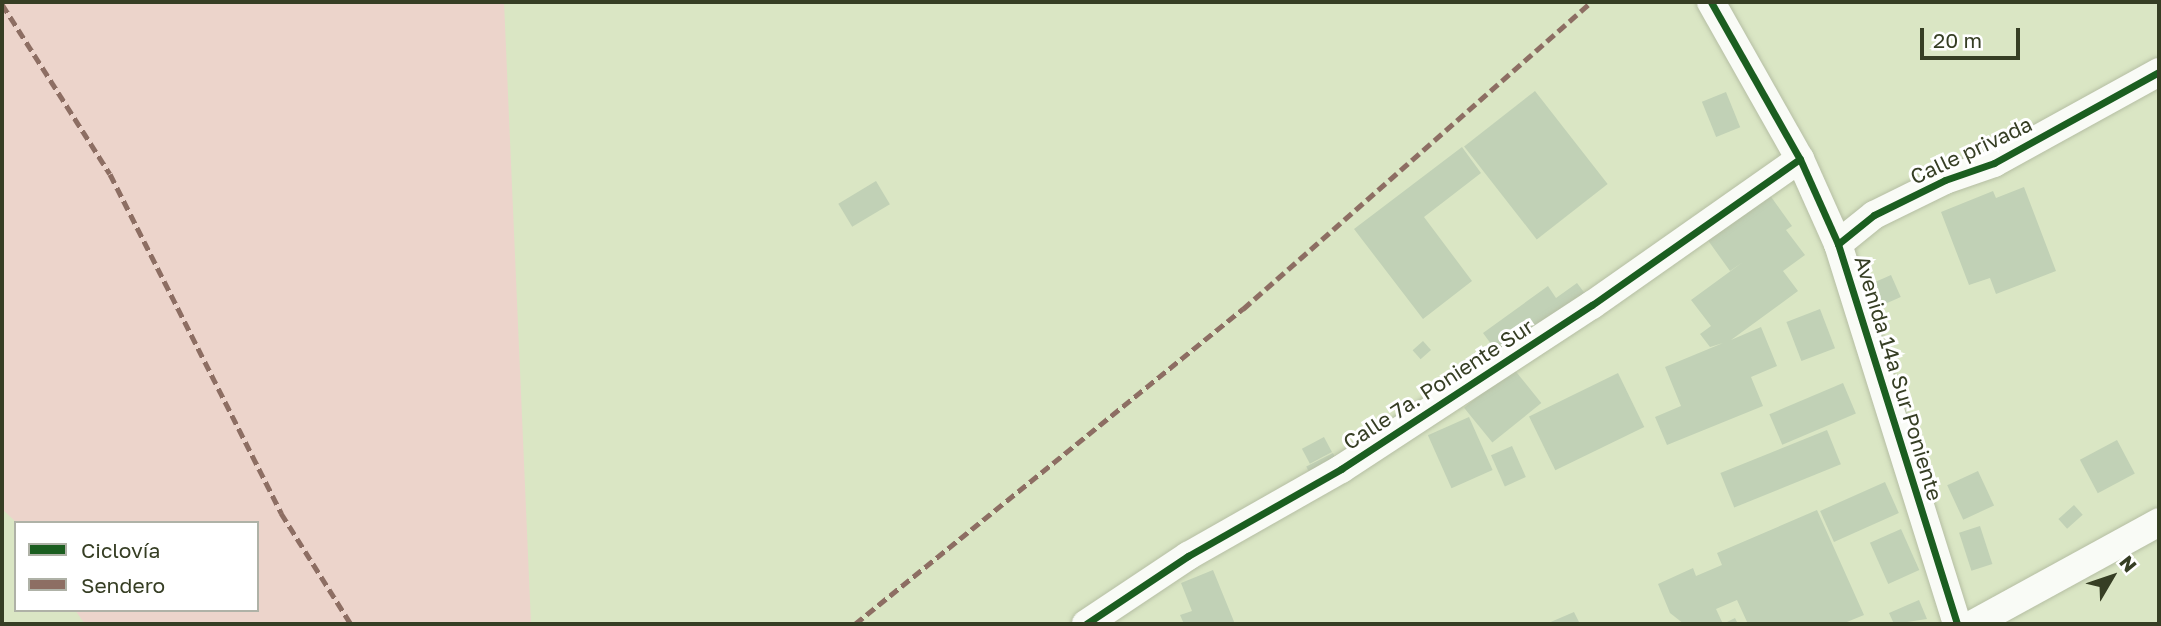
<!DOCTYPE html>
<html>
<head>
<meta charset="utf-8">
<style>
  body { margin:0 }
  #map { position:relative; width:2161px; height:626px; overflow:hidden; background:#dae6c4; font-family:"Golos Text",sans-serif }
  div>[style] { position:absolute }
  .green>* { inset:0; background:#ecd4cb }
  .building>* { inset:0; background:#c1d1b6; transform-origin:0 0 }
  .roads { filter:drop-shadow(0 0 2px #b5bea3) drop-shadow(0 0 2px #b5bea3) }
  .street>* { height:28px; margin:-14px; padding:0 14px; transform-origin:14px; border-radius:14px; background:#f9fbf6 }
  .quiet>* { height:5px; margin-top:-2.5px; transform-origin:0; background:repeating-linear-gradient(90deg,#8d6e63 0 10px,transparent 0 15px) }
  .cycleway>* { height:7px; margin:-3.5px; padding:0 3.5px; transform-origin:3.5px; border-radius:3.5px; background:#1b5e20 }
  span { translate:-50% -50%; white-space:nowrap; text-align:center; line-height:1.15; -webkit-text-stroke:6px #fff; paint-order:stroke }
  .street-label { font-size:21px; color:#363e24 }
  .frame { position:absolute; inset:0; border:4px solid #363e24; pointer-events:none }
  .legend { position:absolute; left:14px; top:521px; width:245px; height:91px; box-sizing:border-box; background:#fff; border:2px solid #afb2a7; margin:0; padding:9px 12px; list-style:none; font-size:21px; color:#363e24 }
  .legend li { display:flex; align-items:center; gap:14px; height:35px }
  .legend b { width:35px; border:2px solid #afb2a7 }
  .north { position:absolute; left:2077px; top:542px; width:70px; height:70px; -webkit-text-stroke:5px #fff; paint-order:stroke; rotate:51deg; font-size:19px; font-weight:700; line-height:28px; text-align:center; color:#363e24 }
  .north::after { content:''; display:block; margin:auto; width:24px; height:32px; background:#363e24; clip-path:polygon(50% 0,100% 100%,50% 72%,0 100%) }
  .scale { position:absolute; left:1920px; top:28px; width:100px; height:32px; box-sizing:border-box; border:4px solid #363e24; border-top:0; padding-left:9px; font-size:21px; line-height:24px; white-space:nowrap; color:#363e24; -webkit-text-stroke:5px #fff; paint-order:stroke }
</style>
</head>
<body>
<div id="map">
  <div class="green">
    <i style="clip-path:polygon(2px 2px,504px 2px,531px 624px,85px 624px,75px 610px,257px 610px,257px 523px,17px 523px,2px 509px)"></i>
  </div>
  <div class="building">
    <i style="left:1535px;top:91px;width:118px;height:90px;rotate:52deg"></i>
    <i style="left:1726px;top:92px;width:38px;height:26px;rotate:68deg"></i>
    <i style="clip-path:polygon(1462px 147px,1481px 173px,1424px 217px,1472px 281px,1423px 319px,1354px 229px)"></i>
    <i style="left:876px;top:181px;width:27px;height:44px;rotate:59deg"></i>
    <i style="clip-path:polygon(2024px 187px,2056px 271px,1996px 294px,1990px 278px,1969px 285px,1941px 212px,1993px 191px,1996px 198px)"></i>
    <i style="clip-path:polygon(1769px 194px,1792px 226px,1786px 230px,1805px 255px,1783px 271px,1798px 291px,1731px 340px,1761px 327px,1777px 366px,1751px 377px,1763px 406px,1667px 445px,1655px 417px,1681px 406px,1665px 367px,1723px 343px,1710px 347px,1700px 334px,1711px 326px,1691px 300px,1743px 262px,1730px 271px,1707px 239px)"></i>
    <i style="left:1891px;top:275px;width:24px;height:34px;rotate:66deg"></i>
    <i style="clip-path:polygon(1577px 283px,1587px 296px,1502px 359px,1483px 333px,1548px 286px,1556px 298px)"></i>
    <i style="left:1820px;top:309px;width:42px;height:36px;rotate:69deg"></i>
    <i style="left:1423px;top:341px;width:12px;height:14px;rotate:48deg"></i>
    <i style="left:1513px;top:368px;width:45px;height:63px;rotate:51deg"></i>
    <i style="left:1618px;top:373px;width:60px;height:99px;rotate:64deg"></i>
    <i style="left:1843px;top:383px;width:33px;height:80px;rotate:67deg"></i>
    <i style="left:1469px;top:417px;width:58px;height:45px;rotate:66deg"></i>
    <i style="left:1827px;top:430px;width:37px;height:115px;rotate:68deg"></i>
    <i style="left:1324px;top:437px;width:17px;height:25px;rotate:62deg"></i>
    <i style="left:2117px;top:440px;width:38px;height:42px;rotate:62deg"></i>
    <i style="left:1512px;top:446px;width:34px;height:23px;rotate:66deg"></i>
    <i style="left:1333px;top:453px;width:16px;height:30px;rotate:63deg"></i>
    <i style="left:1978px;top:471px;width:38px;height:34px;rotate:65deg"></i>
    <i style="left:1885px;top:482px;width:34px;height:71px;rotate:66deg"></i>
    <i style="left:2074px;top:505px;width:13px;height:21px;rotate:48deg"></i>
    <i style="clip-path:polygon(1817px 510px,1864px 615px,1842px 624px,1748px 624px,1737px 600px,1716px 609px,1723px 624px,1735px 618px,1738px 624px,1684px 624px,1670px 613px,1658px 584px,1693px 568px,1696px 576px,1722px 565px,1717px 553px)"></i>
    <i style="left:1980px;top:526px;width:40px;height:22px;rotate:72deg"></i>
    <i style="left:1901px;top:529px;width:45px;height:34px;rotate:66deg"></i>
    <i style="clip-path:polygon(1213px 570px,1235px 624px,1184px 624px,1180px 615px,1192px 611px,1181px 583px)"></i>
    <i style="clip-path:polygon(1919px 600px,1927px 619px,1894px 624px,1889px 613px)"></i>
    <i style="clip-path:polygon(1574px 612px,1580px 624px,1546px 624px)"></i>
  </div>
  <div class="roads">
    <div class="street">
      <i style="left:1711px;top:2px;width:180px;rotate:60.5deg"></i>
      <i style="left:1800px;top:159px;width:93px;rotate:65.9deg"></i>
      <i style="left:1838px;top:244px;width:398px;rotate:72.6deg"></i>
      <i style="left:1838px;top:244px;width:46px;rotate:-38.9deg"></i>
      <i style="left:1874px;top:215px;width:79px;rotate:-26.2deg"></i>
      <i style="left:1945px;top:180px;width:52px;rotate:-19.1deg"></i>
      <i style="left:1994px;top:163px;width:188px;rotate:-28.9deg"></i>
      <i style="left:1086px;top:624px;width:123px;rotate:-33.7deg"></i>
      <i style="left:1188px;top:556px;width:176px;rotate:-29.6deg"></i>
      <i style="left:1341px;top:469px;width:300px;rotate:-33.2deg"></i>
      <i style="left:1592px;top:305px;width:254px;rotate:-35.1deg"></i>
      <i style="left:1973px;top:624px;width:212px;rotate:-28.7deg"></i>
    </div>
  </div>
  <div class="quiet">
    <i style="left:2px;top:4px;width:201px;rotate:57.6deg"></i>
    <i style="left:110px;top:174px;width:380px;rotate:63.2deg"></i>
    <i style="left:281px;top:513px;width:131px;rotate:57.8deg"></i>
    <i style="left:855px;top:624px;width:500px;rotate:-39.1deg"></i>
    <i style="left:1243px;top:309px;width:464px;rotate:-41.4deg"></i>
  </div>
  <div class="cycleway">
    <i style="left:1711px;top:2px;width:180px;rotate:60.5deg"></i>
    <i style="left:1800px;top:159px;width:93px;rotate:65.9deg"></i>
    <i style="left:1838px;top:244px;width:398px;rotate:72.6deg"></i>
    <i style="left:1838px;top:244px;width:46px;rotate:-38.9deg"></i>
    <i style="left:1874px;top:215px;width:79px;rotate:-26.2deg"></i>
    <i style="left:1945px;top:180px;width:52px;rotate:-19.1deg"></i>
    <i style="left:1994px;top:163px;width:188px;rotate:-28.9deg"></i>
    <i style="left:1086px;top:624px;width:123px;rotate:-33.7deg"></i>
    <i style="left:1188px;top:556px;width:176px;rotate:-29.6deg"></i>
    <i style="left:1341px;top:469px;width:300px;rotate:-33.2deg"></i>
    <i style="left:1592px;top:305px;width:254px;rotate:-35.1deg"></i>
  </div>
  <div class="street-label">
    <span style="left:1971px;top:150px;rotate:-25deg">Calle privada</span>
    <span style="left:1899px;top:378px;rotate:73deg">Avenida 14a Sur Poniente</span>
    <span style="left:1438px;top:384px;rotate:-33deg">Calle 7a. Poniente Sur</span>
  </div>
  <div class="frame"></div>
  <ul class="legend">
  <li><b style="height:9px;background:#1b5e20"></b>Ciclovía</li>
  <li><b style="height:9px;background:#8d6e63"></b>Sendero</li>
  </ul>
  <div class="north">N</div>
  <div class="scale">20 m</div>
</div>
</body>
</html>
